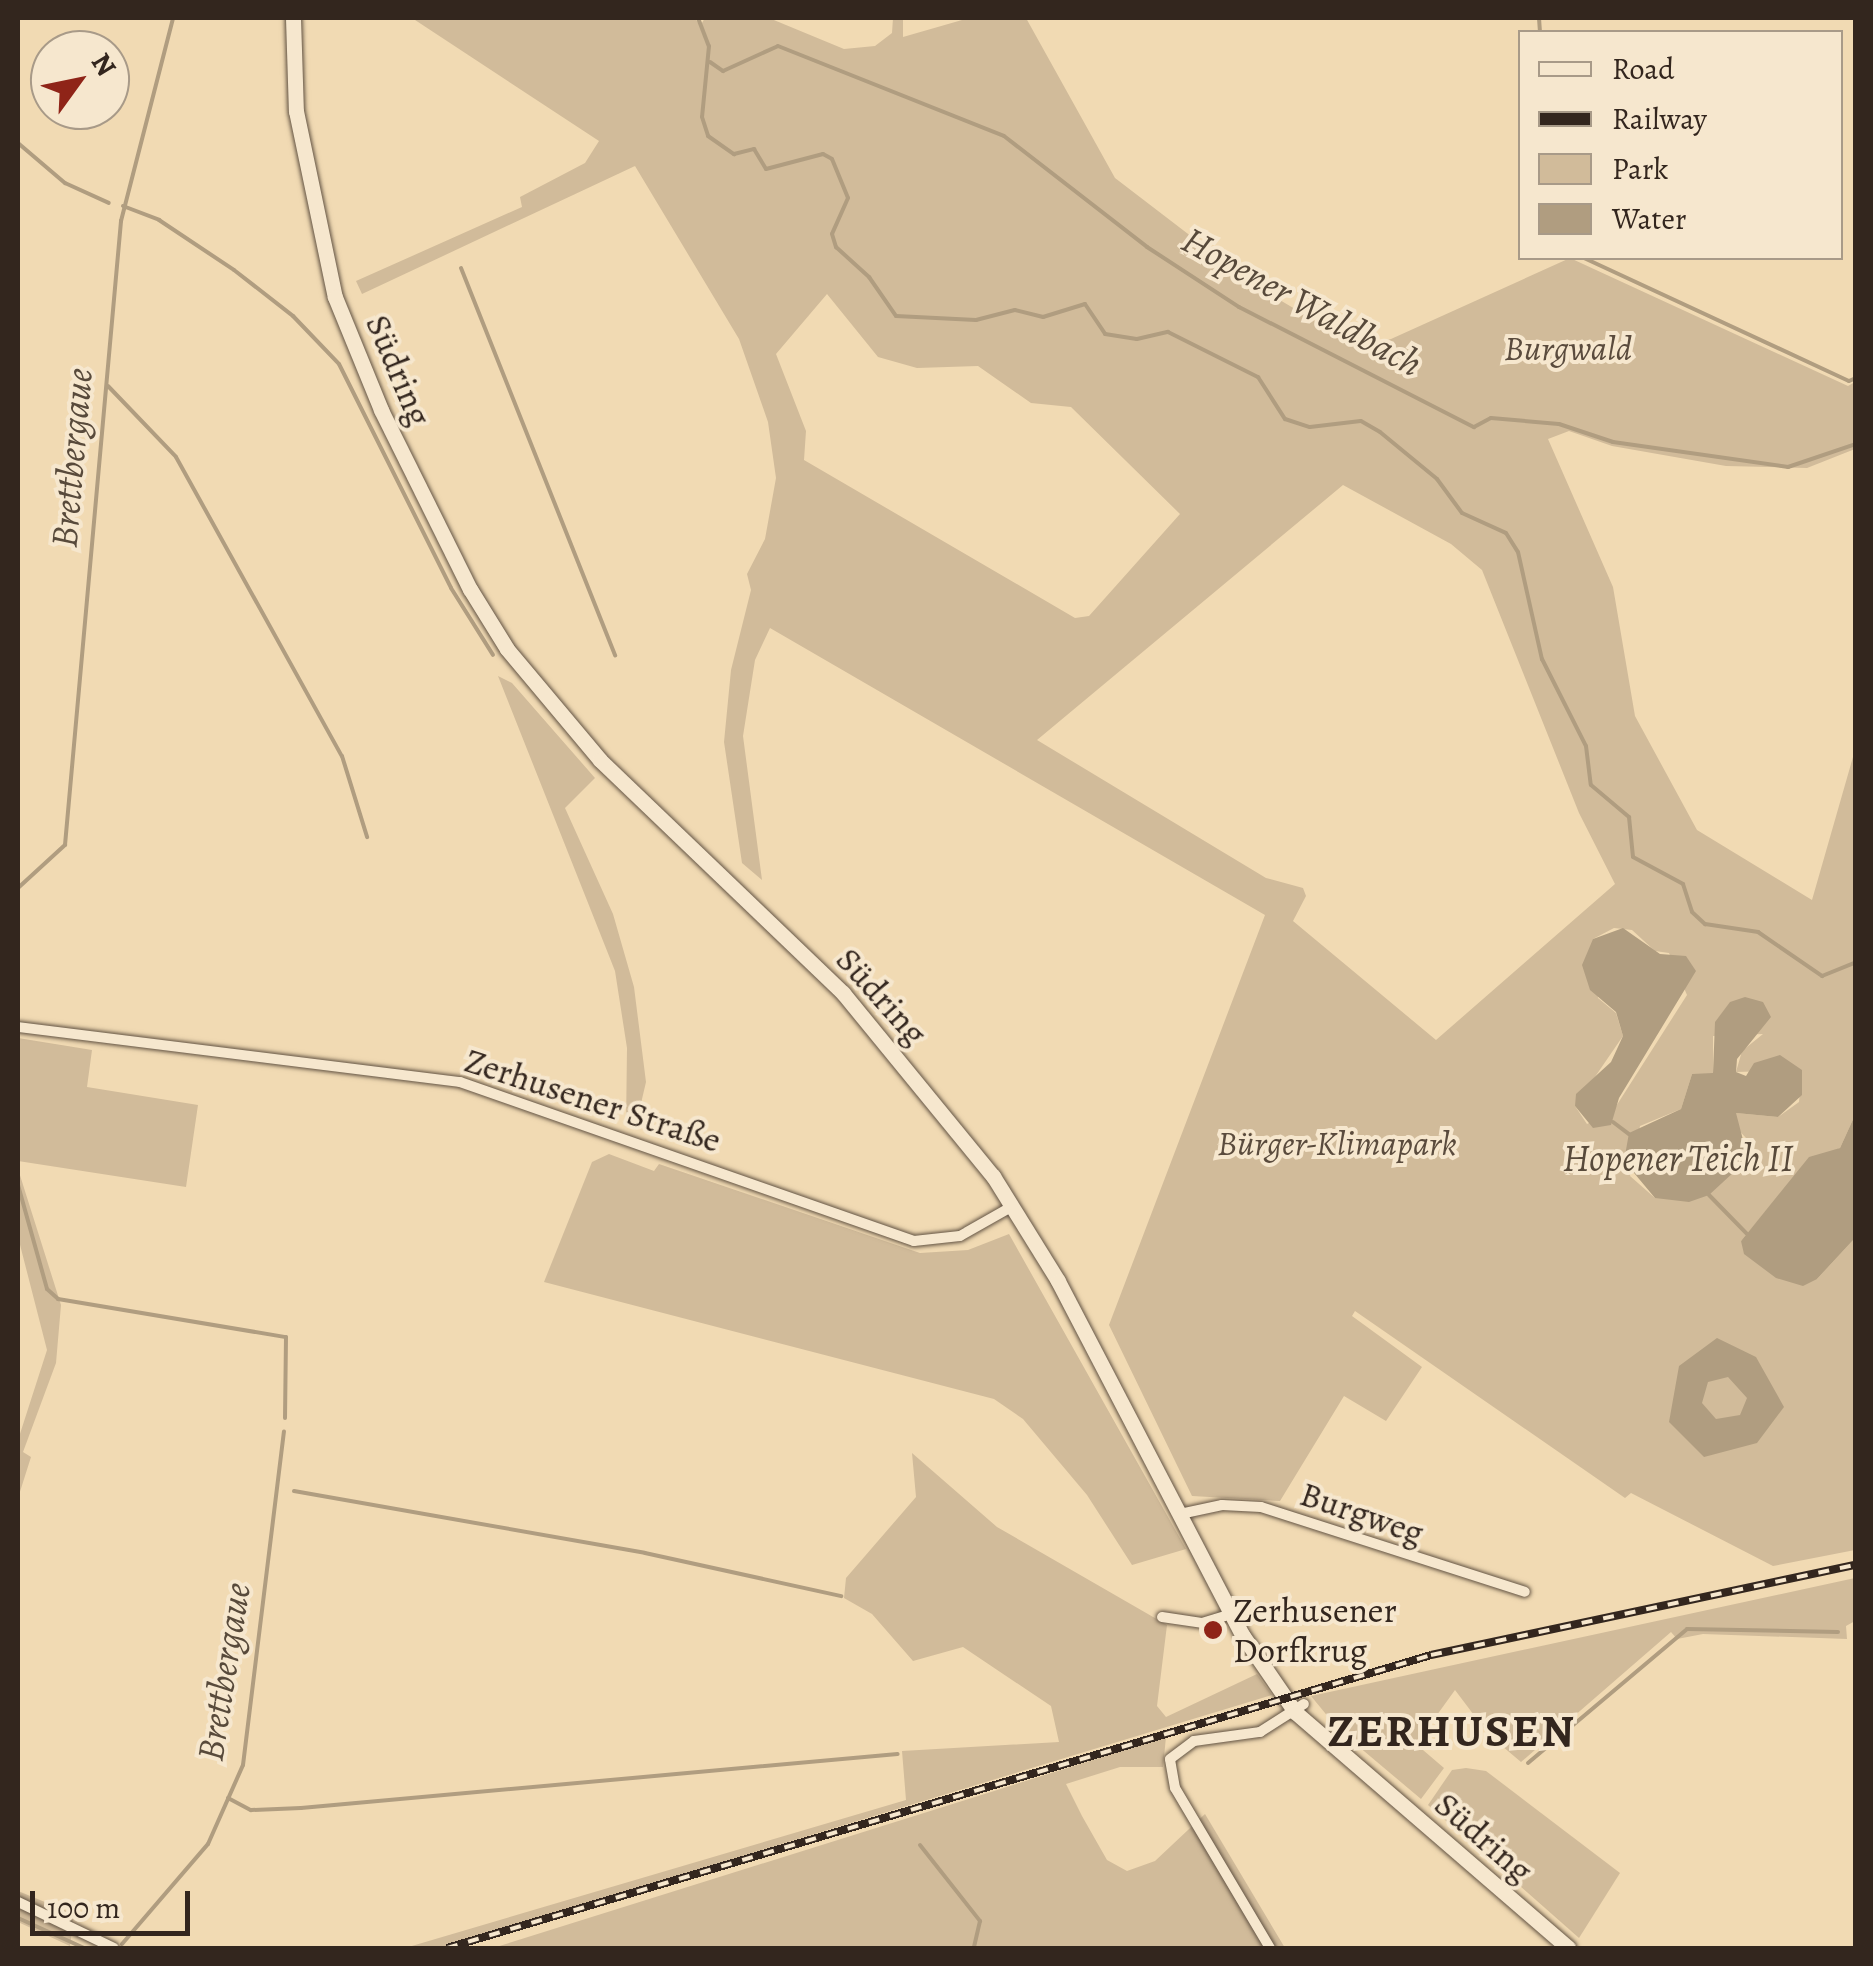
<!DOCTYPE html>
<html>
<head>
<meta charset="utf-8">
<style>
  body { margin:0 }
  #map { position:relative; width:1873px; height:1966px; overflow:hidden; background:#f1dab3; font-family:Alegreya,serif }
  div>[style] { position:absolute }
  .green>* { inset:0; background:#d1bb9a }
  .water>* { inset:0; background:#b09d80 }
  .stream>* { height:4px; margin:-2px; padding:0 2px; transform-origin:2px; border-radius:2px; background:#b09d80 }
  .roads { filter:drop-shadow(0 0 2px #625343) drop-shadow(0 0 2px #625343) }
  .minor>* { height:10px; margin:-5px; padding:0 5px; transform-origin:5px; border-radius:5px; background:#f6e7ce }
  .secondary>* { height:15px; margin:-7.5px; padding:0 7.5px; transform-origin:7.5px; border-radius:7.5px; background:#f6e7ce }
  .rail>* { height:8px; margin-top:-4px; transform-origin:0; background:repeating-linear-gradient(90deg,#f6e7ce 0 11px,#33261e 0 22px); box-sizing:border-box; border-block:2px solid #33261e }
  .dots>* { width:28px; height:28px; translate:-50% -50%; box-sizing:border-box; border:5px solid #f6e7ce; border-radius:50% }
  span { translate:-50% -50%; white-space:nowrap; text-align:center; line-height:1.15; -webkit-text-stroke:8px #f6e7ce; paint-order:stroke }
  .park-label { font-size:35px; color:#5a4b3d; font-style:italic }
  .street-label { font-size:35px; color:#33261e }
  .poi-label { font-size:35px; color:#33261e }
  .left { translate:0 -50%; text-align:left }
  .water-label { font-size:38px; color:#584a3b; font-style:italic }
  .district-label { font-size:45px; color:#33261e; font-weight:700; letter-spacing:2.5px }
  .frame { position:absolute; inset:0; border:20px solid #33261e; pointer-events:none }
  .legend { position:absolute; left:1518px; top:30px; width:325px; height:230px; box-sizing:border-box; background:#f6e7ce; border:2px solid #a89a88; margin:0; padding:12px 18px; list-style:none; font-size:30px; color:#33261e }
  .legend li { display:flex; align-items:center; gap:20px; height:50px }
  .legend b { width:50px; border:2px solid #a89a88 }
  .north { position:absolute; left:30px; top:30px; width:100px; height:100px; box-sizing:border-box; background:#f6e7ce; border:2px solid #a89a88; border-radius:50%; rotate:57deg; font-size:28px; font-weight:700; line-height:40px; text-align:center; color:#33261e }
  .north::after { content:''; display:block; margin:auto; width:35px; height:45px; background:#8f2418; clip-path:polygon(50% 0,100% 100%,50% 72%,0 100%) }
  .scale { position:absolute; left:30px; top:1891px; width:160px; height:45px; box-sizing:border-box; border:5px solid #33261e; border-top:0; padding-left:12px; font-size:30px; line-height:35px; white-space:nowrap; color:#33261e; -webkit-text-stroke:8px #f6e7ce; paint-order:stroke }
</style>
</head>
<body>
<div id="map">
  <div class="green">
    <i style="clip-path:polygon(evenodd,412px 18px,695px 18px,700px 26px,705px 18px,769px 18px,844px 49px,875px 46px,892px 33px,893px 18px,903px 18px,903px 37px,969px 18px,1026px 18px,1115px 178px,1256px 286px,1346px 339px,1371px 344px,1391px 339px,1570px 258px,1848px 386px,1855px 382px,1855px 449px,1807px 468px,1726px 466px,1612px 446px,1569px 431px,1548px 439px,1613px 587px,1635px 716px,1697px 830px,1812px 900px,1855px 750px,1855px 1115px,1840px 1148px,1804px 1165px,1741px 1241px,1817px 1279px,1855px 1238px,1855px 1550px,1773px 1566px,1631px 1493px,1625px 1498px,1355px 1311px,1352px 1316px,1422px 1367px,1386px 1421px,1344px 1396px,1280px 1501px,1192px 1496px,1109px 1325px,1265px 915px,770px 628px,755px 660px,743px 736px,762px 880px,742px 863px,724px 742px,731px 670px,751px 590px,747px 574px,765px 539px,776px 478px,768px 422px,739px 339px,635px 166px,362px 294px,356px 281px,522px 207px,520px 197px,585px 163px,599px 141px,412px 18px,827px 294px,878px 357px,917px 368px,978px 366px,1031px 403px,1071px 407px,1180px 514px,1089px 616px,1075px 618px,804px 460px,806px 431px,776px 354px,827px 294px,412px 18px,1343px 485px,1451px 544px,1482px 570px,1579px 813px,1615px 884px,1436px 1040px,1293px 921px,1306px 896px,1303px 888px,1266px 878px,1037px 740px,1343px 485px,412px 18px,1614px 928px,1632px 930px,1655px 951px,1669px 953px,1687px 995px,1613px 1111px,1587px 1124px,1575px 1106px,1623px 1036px,1616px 1013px,1598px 998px,1593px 939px,1614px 928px,412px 18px,1763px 1034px,1742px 1051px,1736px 1072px,1802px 1070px,1799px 1102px,1778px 1117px,1736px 1113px,1735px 1126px,1746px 1138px,1740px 1170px,1655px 1198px,1630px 1176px,1640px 1126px,1681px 1109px,1692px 1074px,1713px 1074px,1713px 1036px,1763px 1034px)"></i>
    <i style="clip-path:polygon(498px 676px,512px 683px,595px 778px,565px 808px,613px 914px,634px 987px,646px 1082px,635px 1129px,626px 1126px,627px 1048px,615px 971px)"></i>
    <i style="clip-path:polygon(18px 1038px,92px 1050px,87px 1087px,198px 1105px,186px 1187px,18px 1161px)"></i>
    <i style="clip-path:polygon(609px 1154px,654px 1171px,659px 1164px,920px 1253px,968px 1250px,1009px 1234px,1186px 1549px,1132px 1565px,1087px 1495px,1023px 1419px,994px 1399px,544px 1282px,592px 1162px)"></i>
    <i style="clip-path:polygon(18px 1169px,61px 1305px,56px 1363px,23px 1452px,31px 1457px,18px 1498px,18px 1440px,47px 1350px,18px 1237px)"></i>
    <i style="clip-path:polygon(912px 1453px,997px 1527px,1167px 1625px,1157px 1706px,1166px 1717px,1257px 1674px,1272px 1695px,440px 1948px,405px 1948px,906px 1800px,902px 1751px,1059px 1742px,1051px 1706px,963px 1647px,913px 1661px,872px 1614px,844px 1598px,846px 1578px,916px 1497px)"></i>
    <i style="clip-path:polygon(1855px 1578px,1855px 1621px,1846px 1626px,1847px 1639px,1703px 1634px,1677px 1639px,1671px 1632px,1521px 1762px,1489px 1735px,1455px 1690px,1416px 1744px,1444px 1768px,1421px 1799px,1339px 1730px,1311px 1696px)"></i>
    <i style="clip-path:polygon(1166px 1737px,1163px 1767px,1120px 1767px,1066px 1784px,1082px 1816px,1107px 1860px,1127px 1871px,1155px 1861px,1205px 1814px,1285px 1948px,493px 1948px)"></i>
    <i style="clip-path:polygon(1466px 1768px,1486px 1771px,1620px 1873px,1579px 1938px,1428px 1805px,1452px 1770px)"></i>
    <i style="clip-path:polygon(18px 1891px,74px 1914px,70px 1946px,18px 1922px)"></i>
  </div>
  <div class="water">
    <i style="clip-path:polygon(1623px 928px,1660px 954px,1686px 956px,1696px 971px,1619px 1098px,1611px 1125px,1593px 1128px,1575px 1106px,1576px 1094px,1611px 1062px,1623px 1036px,1616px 1012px,1590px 990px,1582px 965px,1593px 939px)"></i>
    <i style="clip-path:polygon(1745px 997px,1763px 1002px,1771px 1017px,1737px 1059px,1736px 1072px,1746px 1076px,1754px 1063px,1780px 1055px,1802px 1070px,1802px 1095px,1778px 1117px,1736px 1113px,1748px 1159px,1709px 1195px,1689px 1202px,1655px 1198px,1624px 1161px,1629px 1133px,1681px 1109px,1692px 1074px,1713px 1073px,1715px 1022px,1730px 1002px)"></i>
    <i style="clip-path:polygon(1855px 1115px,1855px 1238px,1817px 1279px,1803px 1286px,1776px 1278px,1744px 1254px,1741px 1241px,1809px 1157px,1840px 1148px)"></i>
    <i style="clip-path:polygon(evenodd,1717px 1338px,1756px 1357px,1784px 1407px,1757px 1443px,1704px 1457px,1669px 1422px,1679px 1366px,1717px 1338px,1728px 1377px,1747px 1398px,1740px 1415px,1716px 1419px,1702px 1403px,1708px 1382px,1728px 1377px)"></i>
  </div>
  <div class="stream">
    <i style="left:698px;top:18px;width:30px;rotate:69deg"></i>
    <i style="left:709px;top:46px;width:71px;rotate:95.6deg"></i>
    <i style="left:702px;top:117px;width:20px;rotate:72deg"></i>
    <i style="left:708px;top:136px;width:32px;rotate:35deg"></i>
    <i style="left:734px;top:154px;width:21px;rotate:-14deg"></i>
    <i style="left:754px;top:149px;width:23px;rotate:59deg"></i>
    <i style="left:766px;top:169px;width:59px;rotate:-14.7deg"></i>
    <i style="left:823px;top:154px;width:10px;rotate:29deg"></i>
    <i style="left:832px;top:159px;width:42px;rotate:67.7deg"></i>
    <i style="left:848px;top:198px;width:39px;rotate:114deg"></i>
    <i style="left:832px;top:234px;width:14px;rotate:73deg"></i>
    <i style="left:836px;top:247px;width:45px;rotate:42.3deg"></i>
    <i style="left:869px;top:277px;width:47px;rotate:55.3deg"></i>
    <i style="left:896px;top:316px;width:80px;rotate:2.9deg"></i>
    <i style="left:976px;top:320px;width:40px;rotate:-14.4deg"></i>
    <i style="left:1015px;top:310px;width:29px;rotate:14deg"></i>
    <i style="left:1043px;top:317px;width:44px;rotate:-17.2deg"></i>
    <i style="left:1085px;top:304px;width:36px;rotate:56deg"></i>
    <i style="left:1105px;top:334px;width:32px;rotate:9deg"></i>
    <i style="left:1137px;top:339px;width:32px;rotate:-13deg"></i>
    <i style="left:1168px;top:332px;width:101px;rotate:26.6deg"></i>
    <i style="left:1258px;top:377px;width:50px;rotate:57.3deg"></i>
    <i style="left:1285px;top:419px;width:26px;rotate:18deg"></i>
    <i style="left:1310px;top:427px;width:51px;rotate:-6.7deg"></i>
    <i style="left:1361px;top:421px;width:22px;rotate:30deg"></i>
    <i style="left:1380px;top:432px;width:74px;rotate:39.5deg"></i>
    <i style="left:1437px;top:479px;width:42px;rotate:53.7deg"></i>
    <i style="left:1462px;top:513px;width:48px;rotate:24.4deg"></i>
    <i style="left:1506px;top:533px;width:22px;rotate:58deg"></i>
    <i style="left:1518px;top:552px;width:110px;rotate:77.4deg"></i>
    <i style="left:1542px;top:659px;width:97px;rotate:63.2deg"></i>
    <i style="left:1586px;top:746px;width:39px;rotate:83deg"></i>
    <i style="left:1591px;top:785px;width:50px;rotate:40.1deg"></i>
    <i style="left:1629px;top:817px;width:40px;rotate:84.3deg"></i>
    <i style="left:1633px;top:857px;width:57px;rotate:28.4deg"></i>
    <i style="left:1683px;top:884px;width:29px;rotate:72deg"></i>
    <i style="left:1692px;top:912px;width:18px;rotate:43deg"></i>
    <i style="left:1705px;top:924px;width:54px;rotate:8.6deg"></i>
    <i style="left:1758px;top:932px;width:78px;rotate:34.5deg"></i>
    <i style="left:1822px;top:976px;width:37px;rotate:-22deg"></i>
    <i style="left:1539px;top:18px;width:14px;rotate:86deg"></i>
    <i style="left:710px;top:62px;width:16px;rotate:35deg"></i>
    <i style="left:723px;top:71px;width:60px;rotate:-24.4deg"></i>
    <i style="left:778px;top:46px;width:243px;rotate:21.7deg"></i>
    <i style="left:1004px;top:136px;width:181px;rotate:37.8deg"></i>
    <i style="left:1147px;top:247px;width:110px;rotate:33.1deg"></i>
    <i style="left:1239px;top:307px;width:264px;rotate:27.1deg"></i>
    <i style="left:1474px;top:427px;width:19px;rotate:-28deg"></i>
    <i style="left:1491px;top:418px;width:68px;rotate:5deg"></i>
    <i style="left:1559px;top:424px;width:57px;rotate:18.4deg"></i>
    <i style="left:1613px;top:442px;width:177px;rotate:8.1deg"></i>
    <i style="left:1788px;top:467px;width:72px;rotate:-18.7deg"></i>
    <i style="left:18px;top:143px;width:62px;rotate:40.4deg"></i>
    <i style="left:65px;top:183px;width:48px;rotate:24.4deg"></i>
    <i style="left:123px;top:206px;width:39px;rotate:21deg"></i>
    <i style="left:159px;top:220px;width:90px;rotate:33.7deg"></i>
    <i style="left:234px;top:270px;width:75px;rotate:37.9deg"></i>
    <i style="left:293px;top:316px;width:66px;rotate:46.2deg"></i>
    <i style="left:339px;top:364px;width:250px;rotate:63.4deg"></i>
    <i style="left:451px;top:588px;width:79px;rotate:57.9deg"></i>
    <i style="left:1584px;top:258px;width:292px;rotate:24.9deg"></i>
    <i style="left:1849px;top:381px;width:8px;rotate:-23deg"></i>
    <i style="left:461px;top:268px;width:417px;rotate:68.3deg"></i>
    <i style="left:108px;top:386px;width:98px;rotate:46.2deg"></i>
    <i style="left:176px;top:457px;width:342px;rotate:61deg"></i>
    <i style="left:342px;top:756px;width:85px;rotate:72.8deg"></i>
    <i style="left:18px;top:888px;width:64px;rotate:-42.5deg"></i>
    <i style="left:65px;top:845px;width:627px;rotate:-84.87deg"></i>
    <i style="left:121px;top:221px;width:210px;rotate:-75.6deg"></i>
    <i style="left:1613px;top:1122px;width:20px;rotate:37deg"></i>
    <i style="left:18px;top:1185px;width:108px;rotate:74.4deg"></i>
    <i style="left:47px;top:1289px;width:15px;rotate:42deg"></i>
    <i style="left:58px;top:1299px;width:231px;rotate:9.5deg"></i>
    <i style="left:286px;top:1337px;width:81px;rotate:90.7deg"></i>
    <i style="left:1709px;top:1195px;width:54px;rotate:45.7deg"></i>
    <i style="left:294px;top:1491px;width:356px;rotate:10deg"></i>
    <i style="left:645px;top:1553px;width:201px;rotate:12.4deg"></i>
    <i style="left:1528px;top:1763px;width:208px;rotate:-40.1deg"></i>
    <i style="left:1687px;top:1629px;width:151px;rotate:1.1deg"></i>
    <i style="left:228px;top:1798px;width:26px;rotate:28deg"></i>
    <i style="left:251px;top:1810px;width:50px;rotate:-2.3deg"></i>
    <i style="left:301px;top:1808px;width:599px;rotate:-5.17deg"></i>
    <i style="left:920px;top:1845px;width:97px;rotate:51.7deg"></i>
    <i style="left:980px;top:1921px;width:28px;rotate:103deg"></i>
    <i style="left:18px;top:1918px;width:72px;rotate:24.4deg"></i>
    <i style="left:122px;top:1944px;width:132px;rotate:-49.3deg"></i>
    <i style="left:208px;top:1844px;width:86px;rotate:-66.1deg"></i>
    <i style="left:243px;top:1765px;width:336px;rotate:-83deg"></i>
  </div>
  <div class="roads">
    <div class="minor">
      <i style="left:18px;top:1027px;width:445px;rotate:7.1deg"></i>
      <i style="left:460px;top:1082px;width:481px;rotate:19.3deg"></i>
      <i style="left:914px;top:1241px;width:46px;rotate:-6.2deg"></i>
      <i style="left:960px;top:1236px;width:61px;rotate:-29.5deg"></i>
      <i style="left:1180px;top:1514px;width:43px;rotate:-12.1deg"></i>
      <i style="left:1222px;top:1505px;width:39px;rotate:3deg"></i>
      <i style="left:1261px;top:1507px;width:277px;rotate:17.8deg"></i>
      <i style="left:1162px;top:1617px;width:40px;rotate:8.5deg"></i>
      <i style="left:1202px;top:1623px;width:30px;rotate:-17deg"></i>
      <i style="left:18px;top:1902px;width:106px;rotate:25.6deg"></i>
      <i style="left:1270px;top:1948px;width:186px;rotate:-120.7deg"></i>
      <i style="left:1175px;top:1788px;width:29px;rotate:-100deg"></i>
      <i style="left:1170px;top:1759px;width:30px;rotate:-37deg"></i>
      <i style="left:1194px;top:1741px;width:67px;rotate:-7.8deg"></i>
      <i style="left:1260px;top:1732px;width:52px;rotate:-32.5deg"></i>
    </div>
    <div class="secondary">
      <i style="left:293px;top:18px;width:93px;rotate:88.2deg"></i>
      <i style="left:296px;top:111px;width:190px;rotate:78.2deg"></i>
      <i style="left:335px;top:297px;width:122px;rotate:67.8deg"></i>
      <i style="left:381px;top:410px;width:200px;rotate:63.6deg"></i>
      <i style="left:470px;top:589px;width:70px;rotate:58.3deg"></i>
      <i style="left:507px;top:649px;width:145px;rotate:50deg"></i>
      <i style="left:600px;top:760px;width:337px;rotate:43.8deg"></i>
      <i style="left:843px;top:993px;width:237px;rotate:50.7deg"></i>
      <i style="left:993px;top:1176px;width:123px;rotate:58.2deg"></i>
      <i style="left:1058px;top:1281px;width:400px;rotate:62.5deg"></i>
      <i style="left:1243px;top:1636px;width:92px;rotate:55.6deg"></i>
      <i style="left:1295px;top:1712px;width:361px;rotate:40.8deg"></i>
    </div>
  </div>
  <div class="rail">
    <i style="left:447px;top:1948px;width:1027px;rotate:-16.58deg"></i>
    <i style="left:1431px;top:1655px;width:434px;rotate:-12deg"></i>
  </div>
  <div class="dots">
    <i style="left:1213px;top:1630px;background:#8f2418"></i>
  </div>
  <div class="park-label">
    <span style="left:1568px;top:348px">Burgwald</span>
    <span style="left:1337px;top:1143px">Bürger-Klimapark</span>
  </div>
  <div class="street-label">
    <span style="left:399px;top:370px;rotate:67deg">Südring</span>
    <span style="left:882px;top:996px;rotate:48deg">Südring</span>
    <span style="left:593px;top:1100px;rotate:18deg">Zerhusener Straße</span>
    <span style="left:1362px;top:1513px;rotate:19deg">Burgweg</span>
    <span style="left:1484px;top:1837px;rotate:41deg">Südring</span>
  </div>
  <div class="poi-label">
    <span class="left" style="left:1233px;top:1630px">Zerhusener<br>Dorfkrug</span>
  </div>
  <div class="water-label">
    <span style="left:1302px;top:302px;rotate:29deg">Hopener Waldbach</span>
    <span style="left:72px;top:458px;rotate:-85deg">Brettbergaue</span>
    <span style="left:1678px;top:1159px">Hopener Teich II</span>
    <span style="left:224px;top:1672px;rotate:-81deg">Brettbergaue</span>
  </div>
  <div class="district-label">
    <span style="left:1452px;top:1732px">ZERHUSEN</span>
  </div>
  <div class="frame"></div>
  <ul class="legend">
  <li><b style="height:12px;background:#f6e7ce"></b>Road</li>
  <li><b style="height:12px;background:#33261e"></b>Railway</li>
  <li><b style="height:28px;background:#d1bb9a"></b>Park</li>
  <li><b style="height:28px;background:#b09d80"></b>Water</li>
  </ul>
  <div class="north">N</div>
  <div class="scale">100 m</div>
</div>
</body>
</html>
